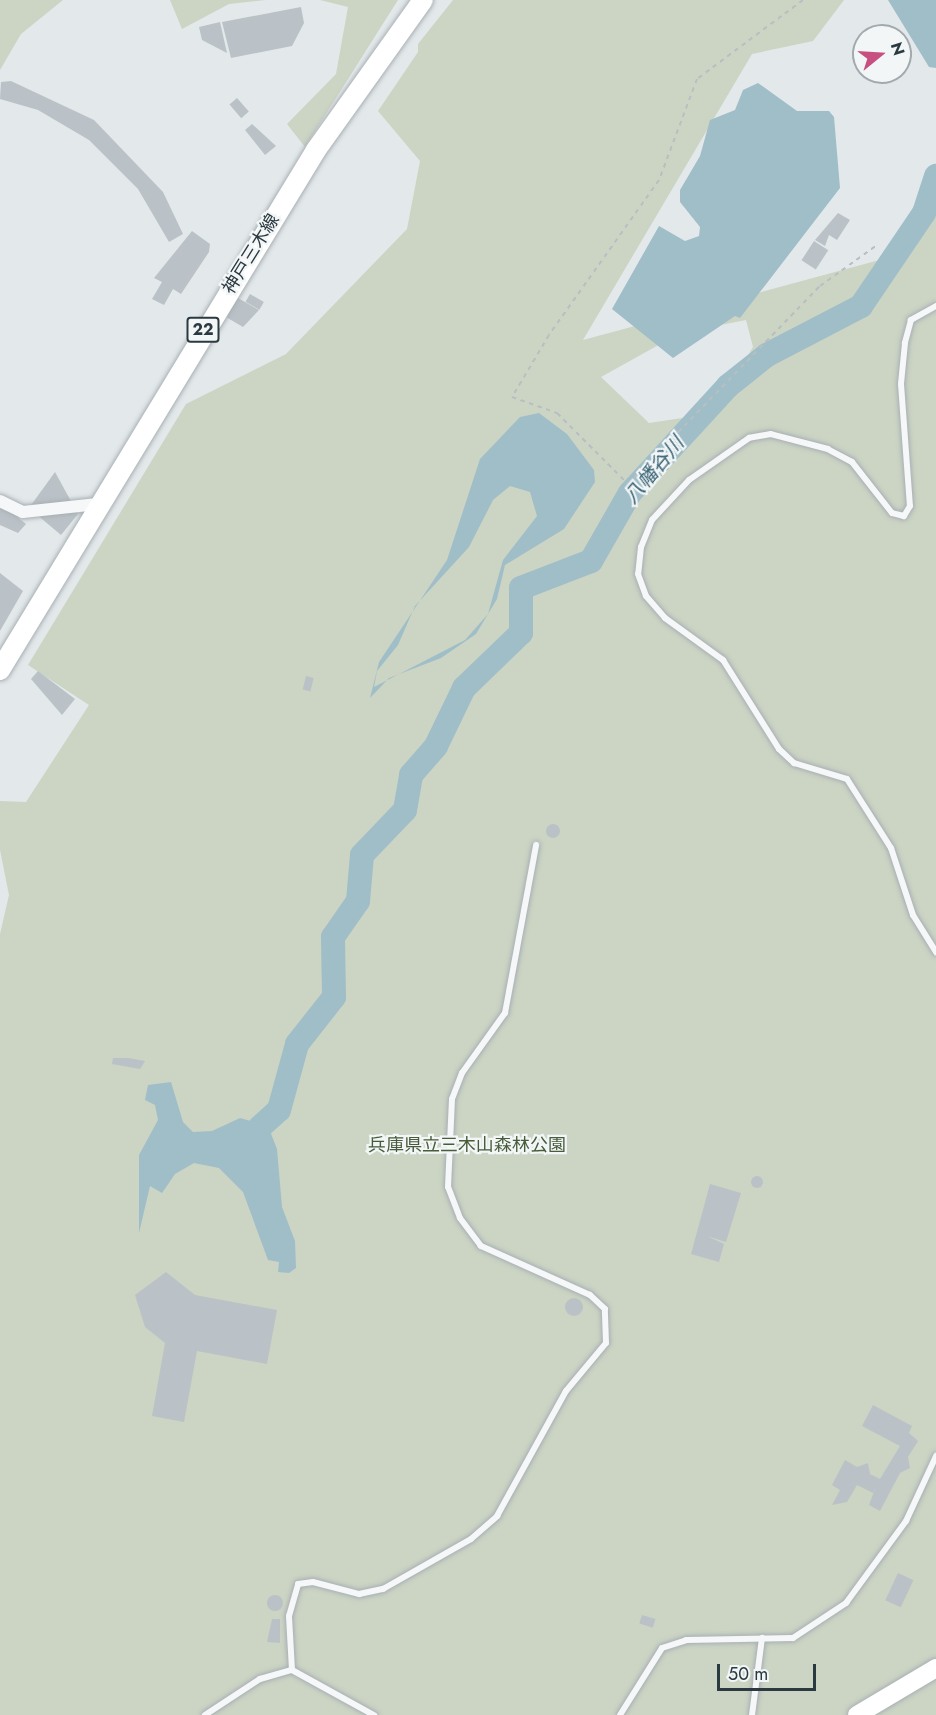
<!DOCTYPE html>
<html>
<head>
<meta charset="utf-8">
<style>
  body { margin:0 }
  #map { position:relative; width:936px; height:1715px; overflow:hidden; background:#e3e8ea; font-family:Jost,"Noto Sans JP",sans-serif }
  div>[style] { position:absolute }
  .green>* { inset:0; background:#ccd4c4 }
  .water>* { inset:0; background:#a0bec8 }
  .river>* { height:24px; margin:-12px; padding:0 12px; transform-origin:12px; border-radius:12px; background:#a0bec8 }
  .building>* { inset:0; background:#bac2c7; transform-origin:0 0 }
  .round { border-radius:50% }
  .path>* { height:2px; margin-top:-1px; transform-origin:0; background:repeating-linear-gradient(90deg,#b8bec2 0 4.5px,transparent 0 9px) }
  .roads { filter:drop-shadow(0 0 2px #a8b0b4) drop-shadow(0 0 2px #a8b0b4) }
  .lane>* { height:6px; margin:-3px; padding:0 3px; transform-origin:3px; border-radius:3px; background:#f5f7f9 }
  .street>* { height:12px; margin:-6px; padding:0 6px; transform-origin:6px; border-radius:6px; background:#f5f7f9 }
  .secondary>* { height:18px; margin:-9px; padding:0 9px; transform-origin:9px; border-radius:9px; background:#fff }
  .primary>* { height:20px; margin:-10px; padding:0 10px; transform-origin:10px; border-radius:10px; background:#fff }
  span { translate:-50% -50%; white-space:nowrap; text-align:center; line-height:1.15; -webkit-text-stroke:4.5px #f2f6f7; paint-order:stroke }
  .shield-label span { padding:2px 4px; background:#f2f6f7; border:2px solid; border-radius:4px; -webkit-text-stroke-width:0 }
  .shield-label { font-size:16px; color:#2b3941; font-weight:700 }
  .street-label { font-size:18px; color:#2b3941 }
  .park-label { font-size:18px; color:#495c3a }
  .water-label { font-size:20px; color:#386273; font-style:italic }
  .north { position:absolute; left:852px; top:24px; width:60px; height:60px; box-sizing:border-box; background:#f2f6f7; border:2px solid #a2aaae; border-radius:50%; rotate:72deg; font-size:16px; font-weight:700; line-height:24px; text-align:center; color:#2b3941 }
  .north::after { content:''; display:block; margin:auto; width:21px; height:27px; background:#c75081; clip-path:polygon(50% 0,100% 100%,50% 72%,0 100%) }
  .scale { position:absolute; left:717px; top:1664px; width:99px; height:27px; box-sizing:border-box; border:3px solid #2b3941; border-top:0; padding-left:8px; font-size:18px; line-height:21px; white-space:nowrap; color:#2b3941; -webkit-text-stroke:4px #f2f6f7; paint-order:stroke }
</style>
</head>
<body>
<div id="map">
  <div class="green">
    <i style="clip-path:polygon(0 0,63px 0,21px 34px,0 70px)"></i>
    <i style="clip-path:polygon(170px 0,266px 0,229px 4px,182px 29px)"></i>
    <i style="clip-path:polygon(320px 0,398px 0,305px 147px,287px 124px,336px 74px,348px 7px)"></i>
    <i style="clip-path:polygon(evenodd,453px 0,844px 0,813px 41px,752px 54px,583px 340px,909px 252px,936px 199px,936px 1715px,0 1715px,0 934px,9px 895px,0 850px,0 801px,26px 802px,89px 705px,28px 665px,186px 404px,286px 354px,407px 229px,420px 161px,378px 111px,418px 52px,418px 44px,453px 0,746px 320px,753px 347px,736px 376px,689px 417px,649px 423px,601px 377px,680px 333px,746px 320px)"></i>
  </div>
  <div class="water">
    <i style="clip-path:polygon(888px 0,936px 0,936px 68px,929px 67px)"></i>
    <i style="clip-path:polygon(758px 83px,797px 111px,829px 111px,834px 117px,840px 188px,740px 318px,735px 316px,673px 358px,612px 309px,659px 226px,685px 241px,699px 236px,700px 227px,680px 202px,680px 190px,700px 156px,710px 120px,735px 110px,743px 90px)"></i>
    <i style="clip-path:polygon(evenodd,539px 413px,567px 434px,594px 470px,595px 482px,564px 529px,505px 565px,497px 599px,476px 634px,441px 658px,389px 678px,370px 698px,379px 662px,447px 560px,480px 459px,520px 417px,539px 413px,510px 486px,530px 492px,537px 516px,503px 560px,488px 614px,465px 640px,374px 687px,377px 671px,398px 645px,415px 606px,469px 547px,493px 500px,510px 486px)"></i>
    <i style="clip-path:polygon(171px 1082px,183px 1122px,193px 1132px,212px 1131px,240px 1118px,268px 1126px,277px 1149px,282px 1207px,295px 1241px,296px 1268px,289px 1273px,278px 1272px,279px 1262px,268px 1260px,243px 1192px,219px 1168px,194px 1163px,175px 1174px,162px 1193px,150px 1186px,139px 1233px,139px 1155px,158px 1120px,155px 1105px,145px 1100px,148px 1085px)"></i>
  </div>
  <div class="river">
    <i style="left:260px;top:1127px;width:25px;rotate:-42deg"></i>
    <i style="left:279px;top:1110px;width:68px;rotate:-74.7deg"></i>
    <i style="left:297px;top:1044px;width:60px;rotate:-51.8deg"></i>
    <i style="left:334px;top:997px;width:60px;rotate:-91deg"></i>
    <i style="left:333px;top:937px;width:44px;rotate:-55.2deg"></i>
    <i style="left:358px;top:901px;width:46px;rotate:-85deg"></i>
    <i style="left:362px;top:855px;width:62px;rotate:-46.3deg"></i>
    <i style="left:405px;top:810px;width:36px;rotate:-80deg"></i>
    <i style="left:411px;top:775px;width:38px;rotate:-49deg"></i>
    <i style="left:436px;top:746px;width:64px;rotate:-64.2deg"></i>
    <i style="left:464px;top:688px;width:79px;rotate:-44deg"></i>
    <i style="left:521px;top:633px;width:45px;rotate:-90deg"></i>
    <i style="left:521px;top:588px;width:75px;rotate:-21.1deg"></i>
    <i style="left:591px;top:561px;width:78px;rotate:-60.2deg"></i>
    <i style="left:630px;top:493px;width:145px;rotate:-47.5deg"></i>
    <i style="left:728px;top:386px;width:50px;rotate:-38.5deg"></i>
    <i style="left:767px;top:355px;width:106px;rotate:-27.5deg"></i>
    <i style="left:861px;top:306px;width:112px;rotate:-55.9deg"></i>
    <i style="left:924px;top:213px;width:39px;rotate:-72deg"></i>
  </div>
  <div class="building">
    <i style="clip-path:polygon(301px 7px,304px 23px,292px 46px,231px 58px,222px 22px)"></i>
    <i style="clip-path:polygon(220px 22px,227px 53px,202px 40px,199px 27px)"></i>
    <i style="clip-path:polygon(11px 81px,94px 120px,163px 192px,183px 234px,169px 242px,138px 189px,89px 140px,38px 110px,0 99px,1px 82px)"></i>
    <i style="left:237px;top:98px;width:18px;height:10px;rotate:49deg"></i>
    <i style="clip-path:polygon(252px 124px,276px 146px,265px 155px,245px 130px)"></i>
    <i style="clip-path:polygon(838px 213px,850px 220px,837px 240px,829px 235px,825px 246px,815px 240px)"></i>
    <i style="clip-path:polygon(192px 231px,210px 244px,209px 252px,181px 294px,173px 289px,164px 305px,152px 299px,162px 282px,154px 278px)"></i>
    <i style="left:814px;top:241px;width:17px;height:23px;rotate:33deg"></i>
    <i style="left:250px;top:294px;width:16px;height:9px;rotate:30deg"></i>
    <i style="clip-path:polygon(238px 298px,259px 310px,243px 327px,226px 317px)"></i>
    <i style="clip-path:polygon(55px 472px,78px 514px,61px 535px,29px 508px)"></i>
    <i style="clip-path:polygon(0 503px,26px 524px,18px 533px,0 525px)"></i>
    <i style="clip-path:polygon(0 573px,23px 591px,0 631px)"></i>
    <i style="clip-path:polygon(38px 671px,75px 699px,62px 715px,31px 679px)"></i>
    <i style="left:306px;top:676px;width:8px;height:14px;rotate:14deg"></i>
    <i class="round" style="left:546px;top:824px;width:14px;height:14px"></i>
    <i style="clip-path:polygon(113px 1058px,128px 1058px,145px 1061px,140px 1069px,112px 1064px)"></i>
    <i class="round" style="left:751px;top:1176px;width:12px;height:12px"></i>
    <i style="clip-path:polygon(710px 1184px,741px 1193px,726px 1242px,707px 1236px,724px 1244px,719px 1262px,691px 1254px)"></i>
    <i style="clip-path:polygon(166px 1272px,195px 1295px,277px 1310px,267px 1364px,197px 1351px,184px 1422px,152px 1416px,165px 1343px,145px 1327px,135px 1295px)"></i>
    <i class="round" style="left:565px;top:1298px;width:18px;height:18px"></i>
    <i style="clip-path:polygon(873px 1405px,912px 1426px,909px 1433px,918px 1441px,908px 1457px,910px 1468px,900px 1473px,880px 1511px,869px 1505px,876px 1486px,873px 1493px,857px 1485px,847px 1502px,832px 1505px,840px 1490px,832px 1485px,845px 1460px,857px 1467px,868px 1463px,870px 1474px,880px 1479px,900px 1446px,862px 1426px)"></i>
    <i style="left:898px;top:1573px;width:17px;height:30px;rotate:25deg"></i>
    <i class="round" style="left:267px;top:1595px;width:16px;height:16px"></i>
    <i style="left:642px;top:1615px;width:14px;height:9px;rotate:17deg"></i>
    <i style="clip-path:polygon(272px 1619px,280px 1619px,280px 1643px,267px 1642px)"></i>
  </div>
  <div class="path">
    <i style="left:803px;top:0;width:132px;rotate:143.3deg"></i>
    <i style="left:697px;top:79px;width:108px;rotate:110.6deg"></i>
    <i style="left:659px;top:180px;width:190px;rotate:125.4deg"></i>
    <i style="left:549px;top:335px;width:72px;rotate:120.8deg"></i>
    <i style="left:512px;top:397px;width:48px;rotate:19.6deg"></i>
    <i style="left:557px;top:413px;width:100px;rotate:45deg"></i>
    <i style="left:628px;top:484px;width:276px;rotate:-45.9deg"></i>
    <i style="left:820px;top:286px;width:70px;rotate:-35.7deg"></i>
  </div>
  <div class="roads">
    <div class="lane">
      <i style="left:936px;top:306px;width:29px;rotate:151deg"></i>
      <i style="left:911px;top:320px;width:24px;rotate:105deg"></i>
      <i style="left:905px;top:343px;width:41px;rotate:95.6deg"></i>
      <i style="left:901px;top:384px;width:122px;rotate:85.8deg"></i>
      <i style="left:910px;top:506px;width:12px;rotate:121deg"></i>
      <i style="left:904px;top:516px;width:12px;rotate:-166deg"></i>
      <i style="left:892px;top:513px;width:65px;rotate:-128.1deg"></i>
      <i style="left:852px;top:462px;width:27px;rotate:-152deg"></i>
      <i style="left:828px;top:449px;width:59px;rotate:-165.3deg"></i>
      <i style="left:771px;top:434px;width:22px;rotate:170deg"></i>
      <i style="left:749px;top:438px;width:73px;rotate:145deg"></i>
      <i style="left:689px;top:480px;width:54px;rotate:132.8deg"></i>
      <i style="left:652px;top:520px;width:29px;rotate:112deg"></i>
      <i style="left:641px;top:547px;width:27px;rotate:96deg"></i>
      <i style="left:638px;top:574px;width:23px;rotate:70deg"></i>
      <i style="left:646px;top:596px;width:29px;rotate:49deg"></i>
      <i style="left:665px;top:618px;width:72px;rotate:35.9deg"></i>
      <i style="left:723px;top:660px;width:105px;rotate:57.8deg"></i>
      <i style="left:779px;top:749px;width:21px;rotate:43deg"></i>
      <i style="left:794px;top:763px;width:55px;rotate:16.8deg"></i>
      <i style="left:847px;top:779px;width:82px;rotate:57.5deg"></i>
      <i style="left:891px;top:848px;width:71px;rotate:71.8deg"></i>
      <i style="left:913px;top:915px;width:44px;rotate:58.1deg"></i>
      <i style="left:292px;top:1670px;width:54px;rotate:-93.2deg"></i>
      <i style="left:289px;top:1616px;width:33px;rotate:-74deg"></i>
      <i style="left:298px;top:1584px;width:15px;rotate:-8deg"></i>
      <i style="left:313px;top:1582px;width:48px;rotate:14.6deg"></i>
      <i style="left:359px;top:1594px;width:25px;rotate:-12deg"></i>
      <i style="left:383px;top:1589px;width:101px;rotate:-29.6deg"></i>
      <i style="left:471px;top:1539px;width:35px;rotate:-41deg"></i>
      <i style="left:497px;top:1516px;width:143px;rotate:-61.1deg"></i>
      <i style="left:566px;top:1391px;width:62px;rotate:-50.2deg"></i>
      <i style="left:606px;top:1343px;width:34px;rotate:-92deg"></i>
      <i style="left:605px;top:1309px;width:21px;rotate:-137deg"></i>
      <i style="left:590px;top:1295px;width:120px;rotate:-155.8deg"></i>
      <i style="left:481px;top:1246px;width:35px;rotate:-127deg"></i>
      <i style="left:460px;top:1218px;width:33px;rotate:-111deg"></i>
      <i style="left:448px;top:1187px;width:88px;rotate:-87.4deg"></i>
      <i style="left:452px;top:1099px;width:28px;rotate:-69deg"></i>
      <i style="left:462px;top:1073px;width:74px;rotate:-54.4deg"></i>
      <i style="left:505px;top:1013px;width:171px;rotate:-79.5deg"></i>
      <i style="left:205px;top:1715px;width:66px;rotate:-33.2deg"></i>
      <i style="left:260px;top:1679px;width:33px;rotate:-16deg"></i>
      <i style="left:292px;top:1670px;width:94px;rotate:28.8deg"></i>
      <i style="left:620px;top:1715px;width:79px;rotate:-57.9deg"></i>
      <i style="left:662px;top:1648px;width:25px;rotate:-18deg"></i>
      <i style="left:686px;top:1640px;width:107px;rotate:-1.1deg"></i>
      <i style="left:793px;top:1638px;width:64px;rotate:-33.4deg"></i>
      <i style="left:846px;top:1603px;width:102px;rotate:-53.8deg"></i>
      <i style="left:906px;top:1521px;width:72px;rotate:-65.2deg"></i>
      <i style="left:752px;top:1715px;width:78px;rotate:-82.6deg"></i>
    </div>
    <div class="street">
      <i style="left:0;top:501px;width:25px;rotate:26deg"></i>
      <i style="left:23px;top:512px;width:75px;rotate:-6.1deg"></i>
    </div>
    <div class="secondary">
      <i style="left:857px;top:1715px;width:92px;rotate:-30.7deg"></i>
    </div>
    <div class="primary">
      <i style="left:0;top:670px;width:608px;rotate:-58.71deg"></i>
      <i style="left:316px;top:150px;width:184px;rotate:-54.5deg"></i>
    </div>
  </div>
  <div class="shield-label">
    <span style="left:203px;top:330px">22</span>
  </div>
  <div class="street-label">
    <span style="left:251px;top:254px;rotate:-58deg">神戸三木線</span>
  </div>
  <div class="park-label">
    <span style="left:467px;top:1145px">兵庫県立三木山森林公園</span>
  </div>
  <div class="water-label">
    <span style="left:654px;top:470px;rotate:-50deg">八幡谷川</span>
  </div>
  <div class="north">N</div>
  <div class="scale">50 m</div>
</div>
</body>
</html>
